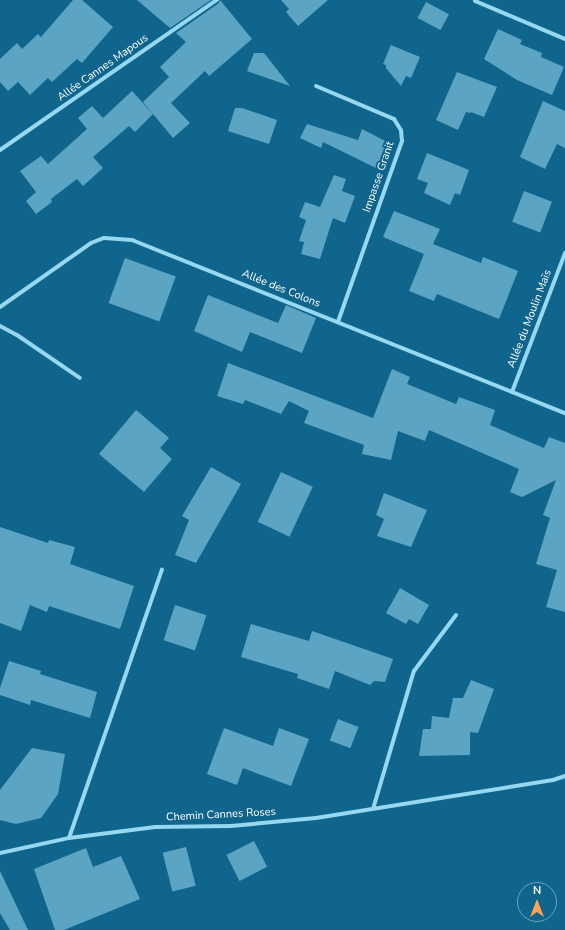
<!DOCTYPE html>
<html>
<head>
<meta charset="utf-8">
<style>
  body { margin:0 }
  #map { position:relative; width:565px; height:930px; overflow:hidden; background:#10658c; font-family:"Nunito Sans",sans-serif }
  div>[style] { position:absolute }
  .building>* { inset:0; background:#5ca4c3; transform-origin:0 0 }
  .street>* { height:4px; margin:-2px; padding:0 2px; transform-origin:2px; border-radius:2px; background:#96d7f2 }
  span { translate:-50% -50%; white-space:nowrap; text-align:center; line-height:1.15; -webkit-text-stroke:4px #10658c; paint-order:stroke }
  .street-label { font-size:11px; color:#fff }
  .north { position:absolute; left:517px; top:882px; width:40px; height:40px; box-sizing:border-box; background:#10658c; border:1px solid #70a3ba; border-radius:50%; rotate:0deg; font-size:11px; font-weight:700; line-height:16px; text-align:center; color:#fff }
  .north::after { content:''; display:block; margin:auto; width:14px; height:18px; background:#ffa457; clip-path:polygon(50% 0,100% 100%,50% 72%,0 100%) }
</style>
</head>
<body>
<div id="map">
  <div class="building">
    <i style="clip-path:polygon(73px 0,82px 0,113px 27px,82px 63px,77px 59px,52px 82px,48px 78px,30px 95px,18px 82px,8px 91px,0 82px,0 59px,17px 43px,22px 49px,38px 34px,41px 37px)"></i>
    <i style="clip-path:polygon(137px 0,211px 0,170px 28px)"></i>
    <i style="clip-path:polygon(220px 0,252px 39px,209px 76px,205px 71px,171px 103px,190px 123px,173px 138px,143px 102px,169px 77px,160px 67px,186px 42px,176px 33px,219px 3px)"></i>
    <i style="clip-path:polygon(281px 0,328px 0,298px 26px,286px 12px,289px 9px)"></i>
    <i style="left:426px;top:2px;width:26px;height:18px;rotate:28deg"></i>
    <i style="clip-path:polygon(498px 29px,522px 40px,520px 44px,542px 53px,541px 57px,564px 67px,552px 95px,517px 80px,484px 59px)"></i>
    <i style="clip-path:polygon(391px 45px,420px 57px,411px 78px,406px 76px,401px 86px,386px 68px,386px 65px,383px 64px)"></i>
    <i style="clip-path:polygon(254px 53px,264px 53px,290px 86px,247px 71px)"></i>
    <i style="clip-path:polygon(457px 72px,497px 87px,484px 117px,471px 112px,471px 113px,466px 112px,458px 130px,436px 120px)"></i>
    <i style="clip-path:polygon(132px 91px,153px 114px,135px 132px,129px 126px,93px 157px,103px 168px,83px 186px,77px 179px,51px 199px,52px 202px,36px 214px,26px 201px,36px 192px,20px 171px,41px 156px,48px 164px,87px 129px,78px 118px,92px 106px,103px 118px)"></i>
    <i style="clip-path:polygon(543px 101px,565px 111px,565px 148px,557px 144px,545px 169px,520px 157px)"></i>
    <i style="clip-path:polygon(235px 108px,242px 108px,277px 120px,269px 144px,228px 131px)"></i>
    <i style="clip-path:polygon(307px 124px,358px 140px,362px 129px,391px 144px,378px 169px,323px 142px,321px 148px,300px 138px)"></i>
    <i style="clip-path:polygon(427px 153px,469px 170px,460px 195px,455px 193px,450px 205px,424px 193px,428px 183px,417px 179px)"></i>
    <i style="clip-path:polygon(334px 175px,346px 179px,342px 191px,355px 196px,345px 223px,333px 218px,320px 259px,301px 254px,304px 242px,299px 241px,306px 220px,299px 217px,305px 202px,320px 207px)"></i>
    <i style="left:524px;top:191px;width:30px;height:33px;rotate:21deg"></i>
    <i style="clip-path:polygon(394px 211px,440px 229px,433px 244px,481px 263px,483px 257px,518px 271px,499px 319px,437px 294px,434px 301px,409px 291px,424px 254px,383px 237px)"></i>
    <i style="left:125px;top:258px;width:54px;height:48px;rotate:20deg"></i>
    <i style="clip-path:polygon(208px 295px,278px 323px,286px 305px,316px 318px,302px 353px,250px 332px,242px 352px,194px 331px)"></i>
    <i style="clip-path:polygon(228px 363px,373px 418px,392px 369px,410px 377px,407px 384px,456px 404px,459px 397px,495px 410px,490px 425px,544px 448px,549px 437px,565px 443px,565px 612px,546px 607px,557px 570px,536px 564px,550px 518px,543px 515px,556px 480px,522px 497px,510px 492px,519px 469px,429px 430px,425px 441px,398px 431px,391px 460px,362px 454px,364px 445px,304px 423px,309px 411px,289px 401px,281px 414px,245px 400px,243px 404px,217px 396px)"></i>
    <i style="clip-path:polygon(136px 410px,169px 438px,160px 448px,172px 459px,144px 492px,99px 454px)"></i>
    <i style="clip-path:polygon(211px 467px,241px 484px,196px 563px,175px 555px,189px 520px,182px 516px)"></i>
    <i style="left:281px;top:472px;width:35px;height:55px;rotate:25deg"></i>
    <i style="clip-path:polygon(384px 493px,427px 510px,411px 547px,377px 536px,384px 519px,376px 515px)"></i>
    <i style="clip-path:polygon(0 527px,48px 543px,49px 540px,75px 547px,70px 564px,134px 586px,120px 629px,49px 606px,47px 612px,30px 605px,21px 631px,0 623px)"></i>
    <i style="clip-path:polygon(400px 588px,429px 605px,418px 624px,409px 619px,406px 624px,386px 613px)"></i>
    <i style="left:175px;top:605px;width:33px;height:37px;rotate:18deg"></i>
    <i style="clip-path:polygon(251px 624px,309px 641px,312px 631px,393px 659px,385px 682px,374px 681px,370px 685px,335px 671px,329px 689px,297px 678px,298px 674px,241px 657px)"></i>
    <i style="clip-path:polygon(9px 661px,41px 671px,40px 674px,97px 692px,90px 718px,31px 700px,30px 705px,0 695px,0 688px)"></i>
    <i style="clip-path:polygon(471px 680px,494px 689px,478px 733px,470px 732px,470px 755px,419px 756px,423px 729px,431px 729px,432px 716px,449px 718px,453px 698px,463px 698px)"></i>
    <i style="left:338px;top:719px;width:22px;height:23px;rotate:21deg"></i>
    <i style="clip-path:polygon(224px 728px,273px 746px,279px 728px,309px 739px,291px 786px,243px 768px,237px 785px,207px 774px)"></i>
    <i style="clip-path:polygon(32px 748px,65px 754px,58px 794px,41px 818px,16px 824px,0 820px,0 790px)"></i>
    <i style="left:254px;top:841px;width:29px;height:31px;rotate:63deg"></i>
    <i style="left:186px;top:847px;width:40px;height:24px;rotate:76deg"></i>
    <i style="clip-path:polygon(86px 848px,93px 867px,121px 856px,140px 899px,64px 930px,55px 930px,34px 869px)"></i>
    <i style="clip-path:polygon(0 871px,28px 930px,10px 930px,0 913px)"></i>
  </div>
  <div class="street">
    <i style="left:475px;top:1px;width:98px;rotate:22.9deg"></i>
    <i style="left:316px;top:86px;width:85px;rotate:22.9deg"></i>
    <i style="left:394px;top:119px;width:13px;rotate:58deg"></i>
    <i style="left:401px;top:130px;width:11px;rotate:85deg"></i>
    <i style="left:402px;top:141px;width:192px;rotate:109.5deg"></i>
    <i style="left:0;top:150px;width:264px;rotate:-34.7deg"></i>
    <i style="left:0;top:307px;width:111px;rotate:-35.1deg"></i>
    <i style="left:91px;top:243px;width:14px;rotate:-21deg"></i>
    <i style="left:104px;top:238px;width:28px;rotate:4deg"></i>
    <i style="left:132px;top:240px;width:466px;rotate:21.8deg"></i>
    <i style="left:0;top:326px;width:19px;rotate:28deg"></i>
    <i style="left:17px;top:335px;width:76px;rotate:34.3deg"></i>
    <i style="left:512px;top:392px;width:149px;rotate:-69.1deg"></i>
    <i style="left:373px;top:809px;width:144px;rotate:-73.5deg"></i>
    <i style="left:414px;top:671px;width:70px;rotate:-53.1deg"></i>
    <i style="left:69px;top:838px;width:284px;rotate:-70.9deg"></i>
    <i style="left:0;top:853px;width:71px;rotate:-12.3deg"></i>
    <i style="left:69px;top:838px;width:87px;rotate:-7.3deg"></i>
    <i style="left:155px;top:827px;width:76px;rotate:-0.8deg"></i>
    <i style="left:231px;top:826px;width:85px;rotate:-5.4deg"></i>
    <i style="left:316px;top:818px;width:240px;rotate:-9.1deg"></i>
    <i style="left:553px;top:780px;width:13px;rotate:-18deg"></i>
  </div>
  <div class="street-label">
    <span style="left:103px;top:68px;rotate:-35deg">Allée Cannes Mapous</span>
    <span style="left:379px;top:177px;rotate:-71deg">Impasse Granit</span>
    <span style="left:281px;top:289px;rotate:22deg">Allée des Colons</span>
    <span style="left:530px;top:319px;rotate:-69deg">Allée du Moulin Maïs</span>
    <span style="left:221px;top:815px;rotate:-3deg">Chemin Cannes Roses</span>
  </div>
  <div class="north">N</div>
</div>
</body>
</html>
